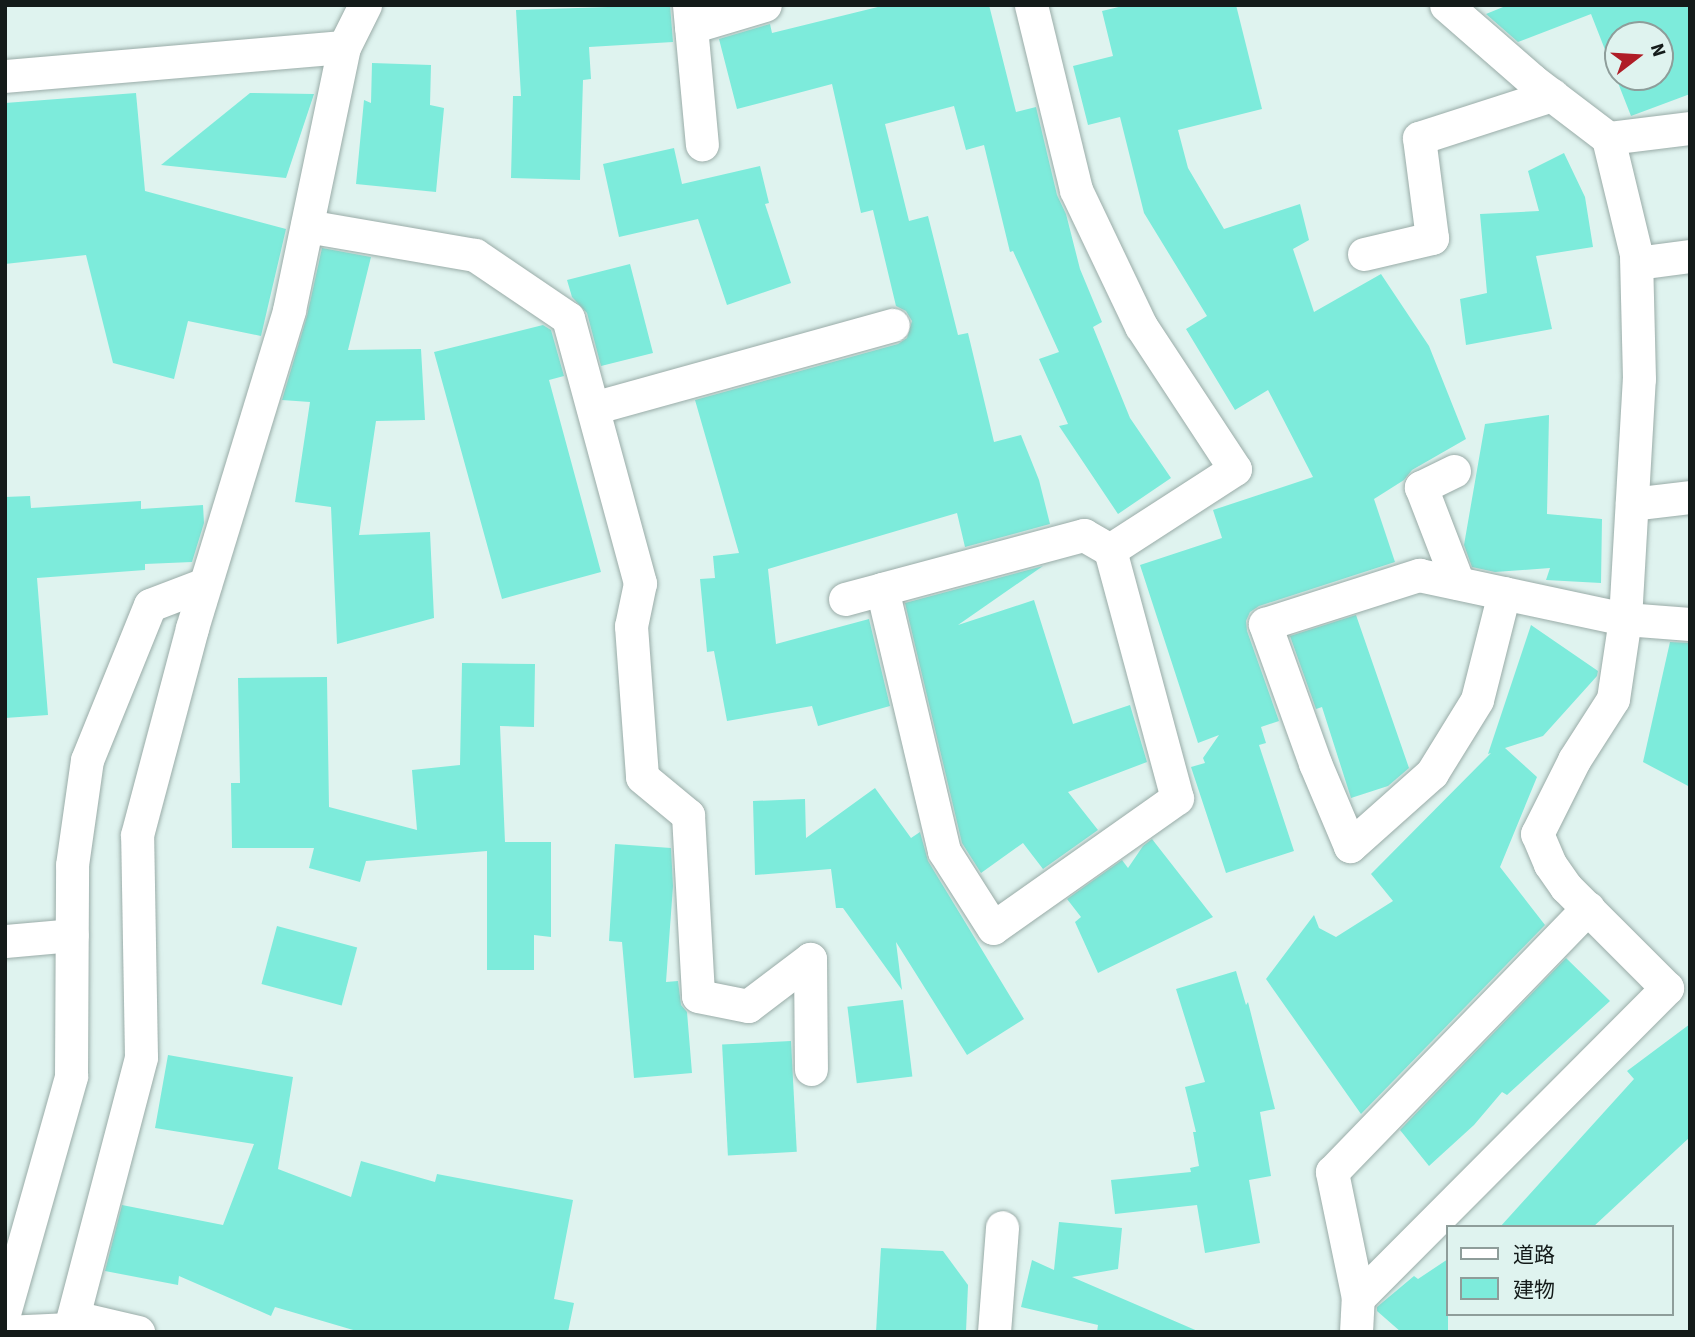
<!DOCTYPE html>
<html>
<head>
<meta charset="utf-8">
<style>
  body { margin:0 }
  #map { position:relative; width:1695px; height:1337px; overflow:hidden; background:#dff3ef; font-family:"Source Sans 3","Noto Sans JP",sans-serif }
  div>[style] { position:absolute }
  .building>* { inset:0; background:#7debdb; transform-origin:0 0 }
  .roads { filter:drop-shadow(0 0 2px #9aaca8) drop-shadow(0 0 2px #9aaca8) }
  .street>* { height:33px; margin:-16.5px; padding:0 16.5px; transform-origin:16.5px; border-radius:16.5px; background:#fff }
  span { translate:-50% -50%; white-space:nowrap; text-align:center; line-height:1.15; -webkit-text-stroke:5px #dff3ef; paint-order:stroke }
  .frame { position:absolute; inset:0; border:7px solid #141b1a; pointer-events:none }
  .legend { position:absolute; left:1446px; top:1225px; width:228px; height:91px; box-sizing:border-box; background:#dff3ef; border:2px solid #8e9d9a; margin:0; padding:9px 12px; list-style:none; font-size:21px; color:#141b1a }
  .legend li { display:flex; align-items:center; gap:14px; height:35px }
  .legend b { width:35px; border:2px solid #8e9d9a }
  .north { position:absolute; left:1604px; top:21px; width:70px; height:70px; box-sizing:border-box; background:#dff3ef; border:2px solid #8e9d9a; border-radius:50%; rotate:73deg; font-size:19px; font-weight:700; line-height:28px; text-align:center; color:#141b1a }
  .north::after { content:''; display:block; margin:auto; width:24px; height:32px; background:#af1d27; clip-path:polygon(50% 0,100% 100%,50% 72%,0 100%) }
</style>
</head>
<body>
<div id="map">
  <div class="building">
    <i style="clip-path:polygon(670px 5px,673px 42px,589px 47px,591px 79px,583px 80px,580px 180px,511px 178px,513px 96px,521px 96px,516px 10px)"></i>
    <i style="clip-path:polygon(886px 5px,989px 5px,1016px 112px,1036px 107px,1057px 195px,1066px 214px,1080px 269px,1102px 322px,1093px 327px,1130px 418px,1171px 478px,1118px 514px,1059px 426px,1068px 424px,1039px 359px,1059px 352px,1013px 251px,1010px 252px,984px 145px,966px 150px,954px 106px,885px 124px,909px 221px,928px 216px,958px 335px,968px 333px,994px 442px,1021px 435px,1039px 480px,1050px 524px,965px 547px,957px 513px,768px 569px,776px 644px,869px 619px,890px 706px,818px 726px,812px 706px,727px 721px,714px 651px,707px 652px,700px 579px,715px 578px,713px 556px,739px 553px,695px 400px,898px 344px,907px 338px,912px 321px,906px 311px,896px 306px,873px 210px,861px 213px,832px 84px,737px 109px,719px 39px,770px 24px,772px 33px)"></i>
    <i style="clip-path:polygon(1127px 5px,1236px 5px,1262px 109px,1178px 130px,1188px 168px,1224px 229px,1300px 204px,1309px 240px,1293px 249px,1314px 312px,1381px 274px,1429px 346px,1466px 439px,1412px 470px,1404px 480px,1374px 499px,1395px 562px,1259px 606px,1250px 612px,1246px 621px,1247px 631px,1279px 721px,1261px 727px,1266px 743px,1259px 745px,1294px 851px,1226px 873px,1191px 767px,1205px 763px,1203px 758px,1219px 735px,1198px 743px,1140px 565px,1222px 538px,1213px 510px,1313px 477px,1268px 390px,1235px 410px,1186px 329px,1207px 316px,1144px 213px,1120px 117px,1088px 125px,1073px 66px,1113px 56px,1102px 11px)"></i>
    <i style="clip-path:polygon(evenodd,1508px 5px,1690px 5px,1690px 94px,1631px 116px,1591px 14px,1518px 42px,1486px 14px,1508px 5px,1618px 35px,1660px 35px,1660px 77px,1618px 77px,1618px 35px)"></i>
    <i style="clip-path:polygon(372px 63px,431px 65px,430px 105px,444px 108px,436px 192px,356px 184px,364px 100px,371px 103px)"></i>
    <i style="clip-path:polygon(136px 93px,145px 191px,286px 229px,261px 336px,188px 321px,174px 379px,113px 363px,86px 255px,5px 264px,5px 103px)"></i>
    <i style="clip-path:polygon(250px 93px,314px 94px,286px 178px,161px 165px)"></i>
    <i style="clip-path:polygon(674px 148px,682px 184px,760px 166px,769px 203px,765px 204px,791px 283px,727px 305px,698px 219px,619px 237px,603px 164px)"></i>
    <i style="clip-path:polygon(1564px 153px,1585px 197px,1593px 247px,1536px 256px,1552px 329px,1466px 345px,1460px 299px,1487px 293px,1480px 214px,1539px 211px,1528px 171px)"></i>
    <i style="clip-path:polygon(322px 248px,371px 257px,348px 350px,421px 349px,425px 420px,376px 421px,359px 535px,430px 532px,434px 618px,337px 644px,331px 507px,295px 502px,310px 402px,282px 400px,307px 316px)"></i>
    <i style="clip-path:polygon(630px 264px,653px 353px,601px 366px,587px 313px,572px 297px,567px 280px)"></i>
    <i style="clip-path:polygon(543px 325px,551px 330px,564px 376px,549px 380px,601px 572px,502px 599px,434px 352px)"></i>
    <i style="clip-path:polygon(1549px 415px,1547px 514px,1602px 519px,1601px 583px,1546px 580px,1550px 568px,1495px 572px,1472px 567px,1464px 545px,1485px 424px)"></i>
    <i style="clip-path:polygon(30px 496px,31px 508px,141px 501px,141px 509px,203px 505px,204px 523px,192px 562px,145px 564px,145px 570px,37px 578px,48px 715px,5px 718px,5px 497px)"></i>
    <i style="clip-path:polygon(1043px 566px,958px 625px,1034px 600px,1073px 724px,1130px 705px,1147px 762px,1068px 792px,1098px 830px,1043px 869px,1023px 843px,981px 873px,962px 843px,905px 603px)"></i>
    <i style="clip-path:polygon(1356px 615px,1409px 768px,1388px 786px,1351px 798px,1322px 707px,1316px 709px,1290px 636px)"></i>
    <i style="clip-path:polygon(1531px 625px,1598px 671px,1597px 676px,1543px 736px,1505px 748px,1537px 777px,1500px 867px,1545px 925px,1361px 1114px,1266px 979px,1314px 915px,1319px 928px,1336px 937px,1393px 901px,1371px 874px,1491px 753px,1488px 754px)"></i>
    <i style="clip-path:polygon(1670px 642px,1690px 643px,1690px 787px,1643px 762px)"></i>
    <i style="clip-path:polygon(462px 663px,535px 664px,534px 727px,500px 726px,505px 842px,551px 842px,551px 937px,534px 935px,534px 970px,487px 970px,487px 851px,366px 861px,360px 882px,309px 868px,314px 848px,232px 848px,231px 783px,240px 783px,238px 678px,327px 677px,329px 807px,417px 830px,412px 770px,460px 765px)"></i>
    <i style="clip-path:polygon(875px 788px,911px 838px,920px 832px,928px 861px,1024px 1019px,967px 1055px,896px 942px,902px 990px,843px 908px,836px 908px,831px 869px,755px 875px,753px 801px,805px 799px,806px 838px)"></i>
    <i style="clip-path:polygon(1152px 839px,1213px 917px,1098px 973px,1075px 922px,1081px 917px,1067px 899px,1122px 860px,1128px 868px,1143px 846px)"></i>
    <i style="clip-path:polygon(615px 844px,671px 848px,673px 886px,666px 982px,678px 981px,681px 1005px,687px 1012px,692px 1073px,634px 1078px,622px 942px,609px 941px)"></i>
    <i style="left:277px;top:926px;width:83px;height:60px;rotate:15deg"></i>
    <i style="clip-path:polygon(1566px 958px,1610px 1001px,1507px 1095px,1502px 1092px,1474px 1125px,1429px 1166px,1400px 1130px)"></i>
    <i style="clip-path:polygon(1236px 971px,1246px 1005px,1248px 1002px,1275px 1109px,1260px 1112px,1271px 1176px,1249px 1180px,1260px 1243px,1205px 1253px,1197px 1205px,1115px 1214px,1111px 1180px,1191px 1172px,1190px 1168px,1199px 1166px,1193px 1132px,1196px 1132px,1185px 1087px,1205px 1082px,1176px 989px)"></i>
    <i style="left:903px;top:1000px;width:77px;height:56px;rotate:83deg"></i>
    <i style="clip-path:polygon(1690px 1024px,1690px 1137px,1593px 1227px,1500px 1227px,1634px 1079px,1627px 1071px)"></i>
    <i style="left:791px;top:1041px;width:111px;height:69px;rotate:87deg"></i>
    <i style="clip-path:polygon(168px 1055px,293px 1077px,278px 1169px,351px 1197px,361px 1161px,435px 1182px,437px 1174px,573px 1200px,554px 1299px,574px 1303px,568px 1332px,360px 1332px,275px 1307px,271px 1316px,179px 1276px,178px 1285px,105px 1271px,122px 1205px,223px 1225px,254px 1144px,155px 1128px)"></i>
    <i style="clip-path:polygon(1059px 1222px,1122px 1228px,1118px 1269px,1072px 1277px,1200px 1332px,1097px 1332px,1098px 1325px,1021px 1307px,1032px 1260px,1054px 1270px)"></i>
    <i style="clip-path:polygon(881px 1248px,943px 1251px,968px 1285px,966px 1332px,876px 1332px)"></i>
    <i style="clip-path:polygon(1448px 1259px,1448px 1332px,1401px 1332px,1377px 1311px,1377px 1307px,1414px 1276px,1418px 1279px)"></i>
  </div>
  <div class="roads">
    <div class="street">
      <i style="left:689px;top:5px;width:140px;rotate:84.7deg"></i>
      <i style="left:1031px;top:5px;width:190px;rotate:76.3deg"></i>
      <i style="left:1076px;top:190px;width:151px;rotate:64.5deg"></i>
      <i style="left:1141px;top:326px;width:171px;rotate:56.7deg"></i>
      <i style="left:1235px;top:469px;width:149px;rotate:147.1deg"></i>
      <i style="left:691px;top:27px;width:77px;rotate:-16.6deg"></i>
      <i style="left:5px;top:76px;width:340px;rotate:-4.9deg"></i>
      <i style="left:1608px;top:138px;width:83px;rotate:-7deg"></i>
      <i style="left:307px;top:226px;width:170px;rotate:9.8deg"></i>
      <i style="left:475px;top:255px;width:112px;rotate:34.1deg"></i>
      <i style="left:568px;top:318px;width:275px;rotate:74.8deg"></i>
      <i style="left:640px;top:583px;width:44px;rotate:101.8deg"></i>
      <i style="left:631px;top:626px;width:151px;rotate:85.8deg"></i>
      <i style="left:642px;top:777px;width:60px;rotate:39.6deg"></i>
      <i style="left:688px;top:815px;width:181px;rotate:86.8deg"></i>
      <i style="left:698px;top:996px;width:51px;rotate:11.3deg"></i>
      <i style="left:748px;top:1006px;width:78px;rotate:-37.2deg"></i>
      <i style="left:810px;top:959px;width:110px;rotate:89.5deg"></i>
      <i style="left:1364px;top:254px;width:70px;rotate:-13.2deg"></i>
      <i style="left:1432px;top:238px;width:101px;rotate:-97.4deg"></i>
      <i style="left:1419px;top:138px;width:140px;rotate:-17.9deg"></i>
      <i style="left:1637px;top:263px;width:53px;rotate:-7.5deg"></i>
      <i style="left:593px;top:408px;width:311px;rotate:-15.5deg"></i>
      <i style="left:1454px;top:471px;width:37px;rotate:154deg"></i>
      <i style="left:1421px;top:487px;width:103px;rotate:68.9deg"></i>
      <i style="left:1632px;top:504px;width:58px;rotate:-6.9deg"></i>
      <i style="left:1084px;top:535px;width:30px;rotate:30deg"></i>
      <i style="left:1110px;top:550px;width:257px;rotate:74.9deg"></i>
      <i style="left:1177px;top:798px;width:225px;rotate:144.8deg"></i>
      <i style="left:993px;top:928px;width:91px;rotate:-122.5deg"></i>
      <i style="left:944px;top:851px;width:269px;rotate:-103.3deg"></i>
      <i style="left:882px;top:589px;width:209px;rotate:-15deg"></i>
      <i style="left:1504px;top:593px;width:110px;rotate:104.2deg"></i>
      <i style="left:1477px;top:700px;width:86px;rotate:121.7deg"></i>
      <i style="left:1432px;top:773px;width:110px;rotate:138.3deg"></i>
      <i style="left:1350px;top:846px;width:90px;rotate:-112.9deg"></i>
      <i style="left:1315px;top:763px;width:148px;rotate:-109.8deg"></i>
      <i style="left:1265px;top:624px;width:162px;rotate:-17.7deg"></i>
      <i style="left:1419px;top:575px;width:211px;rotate:12.1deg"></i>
      <i style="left:1625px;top:619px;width:65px;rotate:4.4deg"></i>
      <i style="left:845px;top:599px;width:38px;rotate:-15deg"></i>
      <i style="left:5px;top:941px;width:67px;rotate:-5.1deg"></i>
      <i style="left:1358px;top:1298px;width:129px;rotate:-101.7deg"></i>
      <i style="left:1332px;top:1172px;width:368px;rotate:-45.9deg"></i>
      <i style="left:5px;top:1310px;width:243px;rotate:-74.2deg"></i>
      <i style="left:71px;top:1076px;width:211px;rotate:-89.7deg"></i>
      <i style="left:72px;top:865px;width:106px;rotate:-81.9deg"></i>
      <i style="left:87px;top:760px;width:167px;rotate:-67.9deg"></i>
      <i style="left:150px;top:605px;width:59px;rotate:-20.9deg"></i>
      <i style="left:74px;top:1317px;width:66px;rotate:13.2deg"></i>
      <i style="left:5px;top:1332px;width:65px;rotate:-2.6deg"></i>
      <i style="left:69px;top:1332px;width:284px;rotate:-75.3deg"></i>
      <i style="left:141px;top:1057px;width:222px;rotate:-91deg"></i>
      <i style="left:137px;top:835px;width:214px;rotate:-75.1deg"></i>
      <i style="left:192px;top:628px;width:332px;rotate:-73deg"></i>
      <i style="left:289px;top:310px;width:269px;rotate:-78.2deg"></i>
      <i style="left:344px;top:47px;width:47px;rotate:-63.4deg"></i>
      <i style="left:994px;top:1332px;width:105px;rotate:-85.6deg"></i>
      <i style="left:1356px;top:1332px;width:34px;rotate:-87deg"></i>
      <i style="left:1358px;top:1298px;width:438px;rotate:-45.1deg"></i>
      <i style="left:1667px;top:988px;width:143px;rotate:-135deg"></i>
      <i style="left:1566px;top:887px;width:28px;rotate:-125deg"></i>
      <i style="left:1550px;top:864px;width:33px;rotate:-113deg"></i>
      <i style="left:1537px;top:834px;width:83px;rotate:-63.4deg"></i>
      <i style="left:1574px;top:760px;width:72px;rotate:-57.4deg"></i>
      <i style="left:1613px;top:699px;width:81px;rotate:-81.5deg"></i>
      <i style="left:1625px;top:619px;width:240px;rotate:-86.7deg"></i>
      <i style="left:1639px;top:379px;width:125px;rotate:-91.4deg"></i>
      <i style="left:1636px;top:254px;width:119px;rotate:-103.6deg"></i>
      <i style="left:1608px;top:138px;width:96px;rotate:-142.7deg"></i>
      <i style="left:1532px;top:80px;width:114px;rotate:-138.9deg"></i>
    </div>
  </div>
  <div class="frame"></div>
  <ul class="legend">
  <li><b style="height:9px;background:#fff"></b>道路</li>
  <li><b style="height:19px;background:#7debdb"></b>建物</li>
  </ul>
  <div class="north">N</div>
</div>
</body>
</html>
